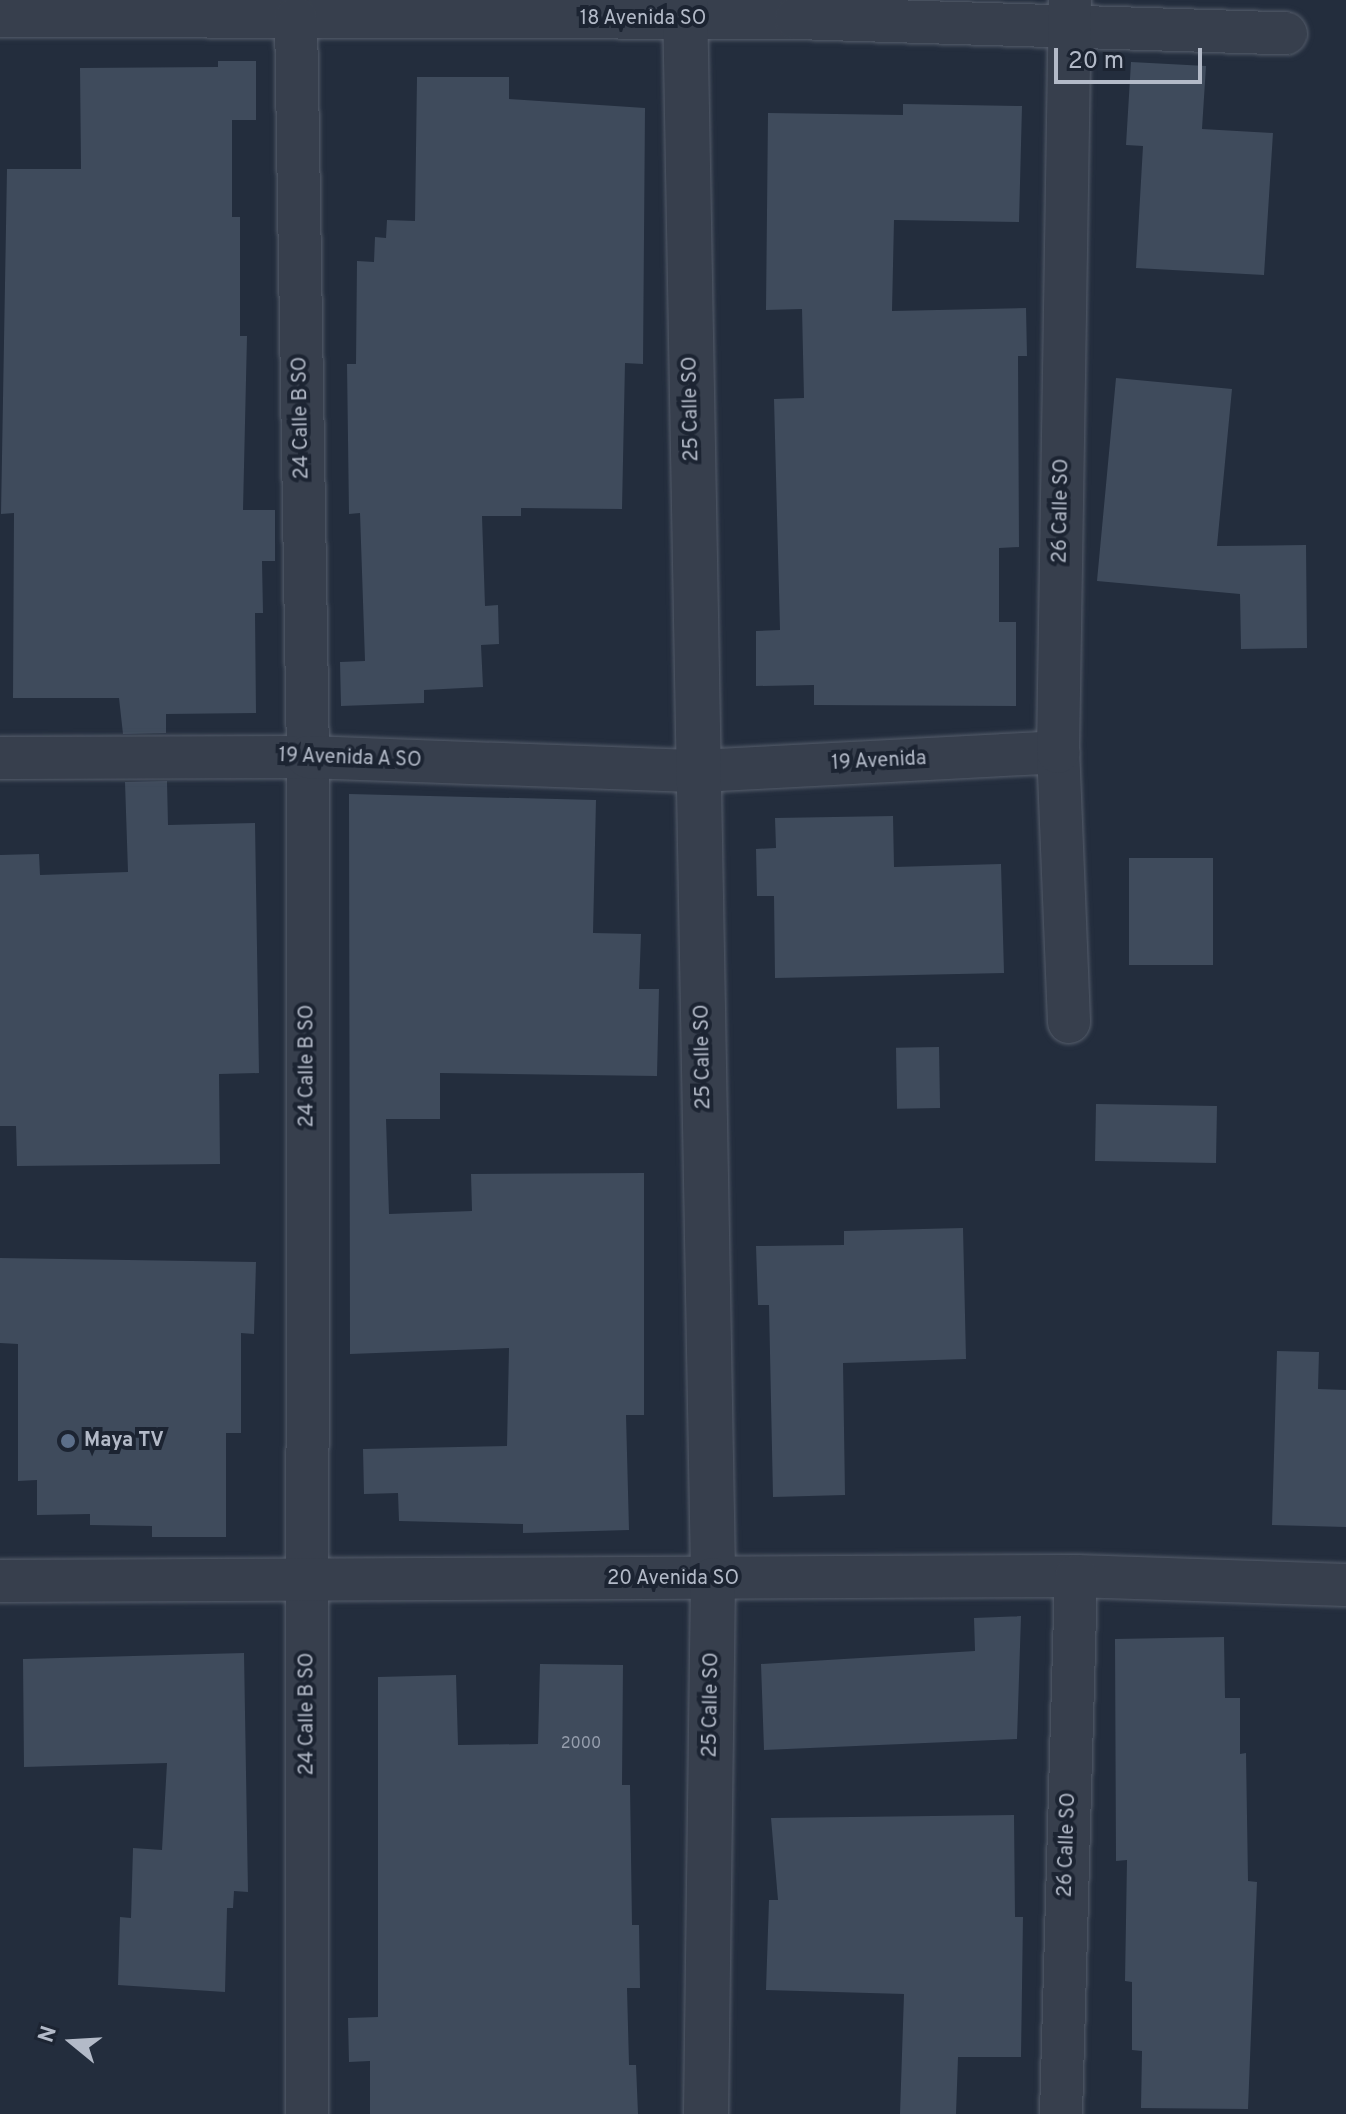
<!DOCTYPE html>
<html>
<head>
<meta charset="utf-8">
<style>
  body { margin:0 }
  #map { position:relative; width:1346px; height:2114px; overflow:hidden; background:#232d3d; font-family:Overpass,sans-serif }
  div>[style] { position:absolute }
  .building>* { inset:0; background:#3f4b5c; transform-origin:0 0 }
  .roads { filter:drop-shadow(0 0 2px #555d6b) drop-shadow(0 0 2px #555d6b) }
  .minor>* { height:42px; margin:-21px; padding:0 21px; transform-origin:21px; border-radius:21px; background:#373f4d }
  .tertiary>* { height:44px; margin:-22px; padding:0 22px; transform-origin:22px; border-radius:22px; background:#373f4d }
  .dots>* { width:22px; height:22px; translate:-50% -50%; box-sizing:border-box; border:4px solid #1c2432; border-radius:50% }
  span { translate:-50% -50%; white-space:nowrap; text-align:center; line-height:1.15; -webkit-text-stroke:8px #1c2432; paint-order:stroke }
  .number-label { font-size:16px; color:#969ead }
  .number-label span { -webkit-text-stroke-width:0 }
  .street-label { font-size:20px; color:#b3bac8 }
  .poi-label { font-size:20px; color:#b3bac8; font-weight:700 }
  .left { translate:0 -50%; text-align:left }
  .north { position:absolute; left:32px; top:2002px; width:80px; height:80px; -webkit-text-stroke:6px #1c2432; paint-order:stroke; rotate:288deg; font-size:22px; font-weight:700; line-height:32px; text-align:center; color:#b3bac8 }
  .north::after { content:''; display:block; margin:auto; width:28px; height:36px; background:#b3bac8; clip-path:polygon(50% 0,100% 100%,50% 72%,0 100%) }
  .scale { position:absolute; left:1054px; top:48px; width:148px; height:36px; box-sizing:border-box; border:4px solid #b3bac8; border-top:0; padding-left:10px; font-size:24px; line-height:28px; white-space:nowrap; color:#b3bac8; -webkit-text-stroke:6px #1c2432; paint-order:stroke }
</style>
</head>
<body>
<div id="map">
  <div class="building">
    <i style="clip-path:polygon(218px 61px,256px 61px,256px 120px,232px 120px,232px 217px,240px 217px,240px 336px,247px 336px,243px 510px,275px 510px,275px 561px,262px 561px,263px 613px,255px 613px,256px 713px,166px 714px,166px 733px,123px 734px,119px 698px,13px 698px,14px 513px,1px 514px,7px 169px,81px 169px,80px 68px,218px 67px)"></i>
    <i style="clip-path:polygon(1131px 62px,1206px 66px,1202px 129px,1273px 133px,1264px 275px,1136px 268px,1143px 146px,1126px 145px)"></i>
    <i style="clip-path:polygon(417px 77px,509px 77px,509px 99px,645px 108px,643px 364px,625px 363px,622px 509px,521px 508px,521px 516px,482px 516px,485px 606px,498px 605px,499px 644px,481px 645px,483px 687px,424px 690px,424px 703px,341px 706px,340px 662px,365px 661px,360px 513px,349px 514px,347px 364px,356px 364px,357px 261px,374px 262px,375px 237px,386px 238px,387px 220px,415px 221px)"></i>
    <i style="clip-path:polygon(903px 104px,1022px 106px,1019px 222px,894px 220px,892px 311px,1026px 308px,1027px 356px,1018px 356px,1019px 547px,999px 548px,999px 622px,1016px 622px,1016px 706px,814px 705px,814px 685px,756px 686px,756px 631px,780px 630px,774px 399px,804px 398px,802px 309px,766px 310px,768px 113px,903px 115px)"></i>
    <i style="clip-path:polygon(1116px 378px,1232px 389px,1217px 546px,1306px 545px,1307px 648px,1241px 649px,1240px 594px,1097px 581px)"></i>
    <i style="clip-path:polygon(167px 781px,168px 825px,255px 823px,259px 1073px,219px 1074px,220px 1164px,17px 1166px,16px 1126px,0 1126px,0 855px,39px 854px,40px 875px,128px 872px,125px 782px)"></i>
    <i style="clip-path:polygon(349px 794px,596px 800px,593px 933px,641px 934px,639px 989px,659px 989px,657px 1076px,440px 1073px,440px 1119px,386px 1119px,389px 1214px,472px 1211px,471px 1174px,644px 1173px,644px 1415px,626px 1415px,629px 1530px,523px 1533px,523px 1524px,399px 1521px,398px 1493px,364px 1494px,363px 1449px,507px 1446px,509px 1348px,350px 1354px)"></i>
    <i style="clip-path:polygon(893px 816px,894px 867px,1001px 864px,1004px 973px,775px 978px,774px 896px,757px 896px,756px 849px,776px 848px,775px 818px)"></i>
    <i style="left:1129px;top:858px;width:84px;height:107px"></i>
    <i style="left:939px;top:1047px;width:61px;height:43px;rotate:89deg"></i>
    <i style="left:1096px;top:1104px;width:121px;height:57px;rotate:1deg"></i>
    <i style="clip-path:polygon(963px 1228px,966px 1359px,843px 1363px,845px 1495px,773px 1497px,769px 1305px,758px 1305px,756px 1246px,844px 1245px,844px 1231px)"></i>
    <i style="clip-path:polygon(0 1258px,256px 1262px,254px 1334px,241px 1333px,241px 1433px,226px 1433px,226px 1537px,152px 1537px,152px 1526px,90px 1525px,90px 1514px,37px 1515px,37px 1480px,18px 1481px,18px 1344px,0 1343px)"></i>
    <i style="clip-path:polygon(1277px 1351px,1319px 1352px,1318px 1389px,1346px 1390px,1346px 1527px,1272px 1525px)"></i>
    <i style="clip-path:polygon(1021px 1616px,1017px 1739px,764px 1750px,761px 1664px,975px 1651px,974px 1618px)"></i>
    <i style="clip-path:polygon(1224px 1637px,1225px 1698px,1240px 1698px,1240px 1754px,1246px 1753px,1248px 1881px,1257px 1882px,1248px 2109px,1141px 2108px,1142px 2051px,1132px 2050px,1132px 1982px,1125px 1981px,1127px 1860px,1116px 1861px,1115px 1639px)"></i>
    <i style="clip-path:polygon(244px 1653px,248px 1892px,234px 1891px,233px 1908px,227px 1908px,225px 1992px,118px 1985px,120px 1917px,131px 1918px,133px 1848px,162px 1850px,167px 1763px,24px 1767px,23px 1659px)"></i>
    <i style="clip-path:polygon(540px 1664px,623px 1665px,622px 1785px,630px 1785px,632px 1925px,639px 1925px,640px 1988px,627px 1988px,629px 2065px,636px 2065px,638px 2114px,370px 2114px,370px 2061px,349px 2062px,348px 2018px,378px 2017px,378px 1677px,456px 1675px,458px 1745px,538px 1744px)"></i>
    <i style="clip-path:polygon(1014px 1815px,1015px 1917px,1023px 1917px,1021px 2057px,958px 2057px,956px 2114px,900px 2114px,904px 1994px,766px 1990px,769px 1900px,778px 1900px,771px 1818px)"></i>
  </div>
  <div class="roads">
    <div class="minor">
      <i style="left:0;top:16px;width:796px;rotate:0.14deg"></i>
      <i style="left:796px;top:18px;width:490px;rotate:1.8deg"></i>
      <i style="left:296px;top:18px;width:739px;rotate:89.07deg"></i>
      <i style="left:308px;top:757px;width:1357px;rotate:90.04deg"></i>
      <i style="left:0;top:758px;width:308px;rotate:-0.2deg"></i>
      <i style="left:308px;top:757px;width:391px;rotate:2.1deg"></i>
      <i style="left:699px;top:771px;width:360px;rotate:-3deg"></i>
      <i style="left:1069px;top:1022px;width:270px;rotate:-92.3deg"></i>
      <i style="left:1058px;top:752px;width:752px;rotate:-89.09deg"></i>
      <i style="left:0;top:1581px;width:1076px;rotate:-0.27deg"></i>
      <i style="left:1076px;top:1576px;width:270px;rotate:1.9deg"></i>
      <i style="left:1061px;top:2114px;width:538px;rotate:-88.4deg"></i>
    </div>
    <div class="tertiary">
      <i style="left:685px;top:0;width:1580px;rotate:88.98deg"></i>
      <i style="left:713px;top:1580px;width:534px;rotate:90.75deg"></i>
    </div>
  </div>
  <div class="dots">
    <i style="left:68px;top:1441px;background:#5c6f8a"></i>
  </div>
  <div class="number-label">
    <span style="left:581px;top:1744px">2000</span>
  </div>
  <div class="street-label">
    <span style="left:643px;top:19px">18 Avenida SO</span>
    <span style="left:692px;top:409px;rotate:-91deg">25 Calle SO</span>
    <span style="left:302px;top:418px;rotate:-91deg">24 Calle B SO</span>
    <span style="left:1062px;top:511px;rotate:-89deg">26 Calle SO</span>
    <span style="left:350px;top:759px;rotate:2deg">19 Avenida A SO</span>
    <span style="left:879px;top:762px;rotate:-3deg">19 Avenida</span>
    <span style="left:704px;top:1057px;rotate:-91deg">25 Calle SO</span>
    <span style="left:308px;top:1066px;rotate:-90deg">24 Calle B SO</span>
    <span style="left:673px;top:1579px">20 Avenida SO</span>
    <span style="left:712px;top:1705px;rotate:-89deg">25 Calle SO</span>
    <span style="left:308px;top:1714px;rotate:-90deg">24 Calle B SO</span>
    <span style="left:1068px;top:1845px;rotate:-88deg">26 Calle SO</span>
  </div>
  <div class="poi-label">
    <span class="left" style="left:84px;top:1441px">Maya TV</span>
  </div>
  <div class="north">N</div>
  <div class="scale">20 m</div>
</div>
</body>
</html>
